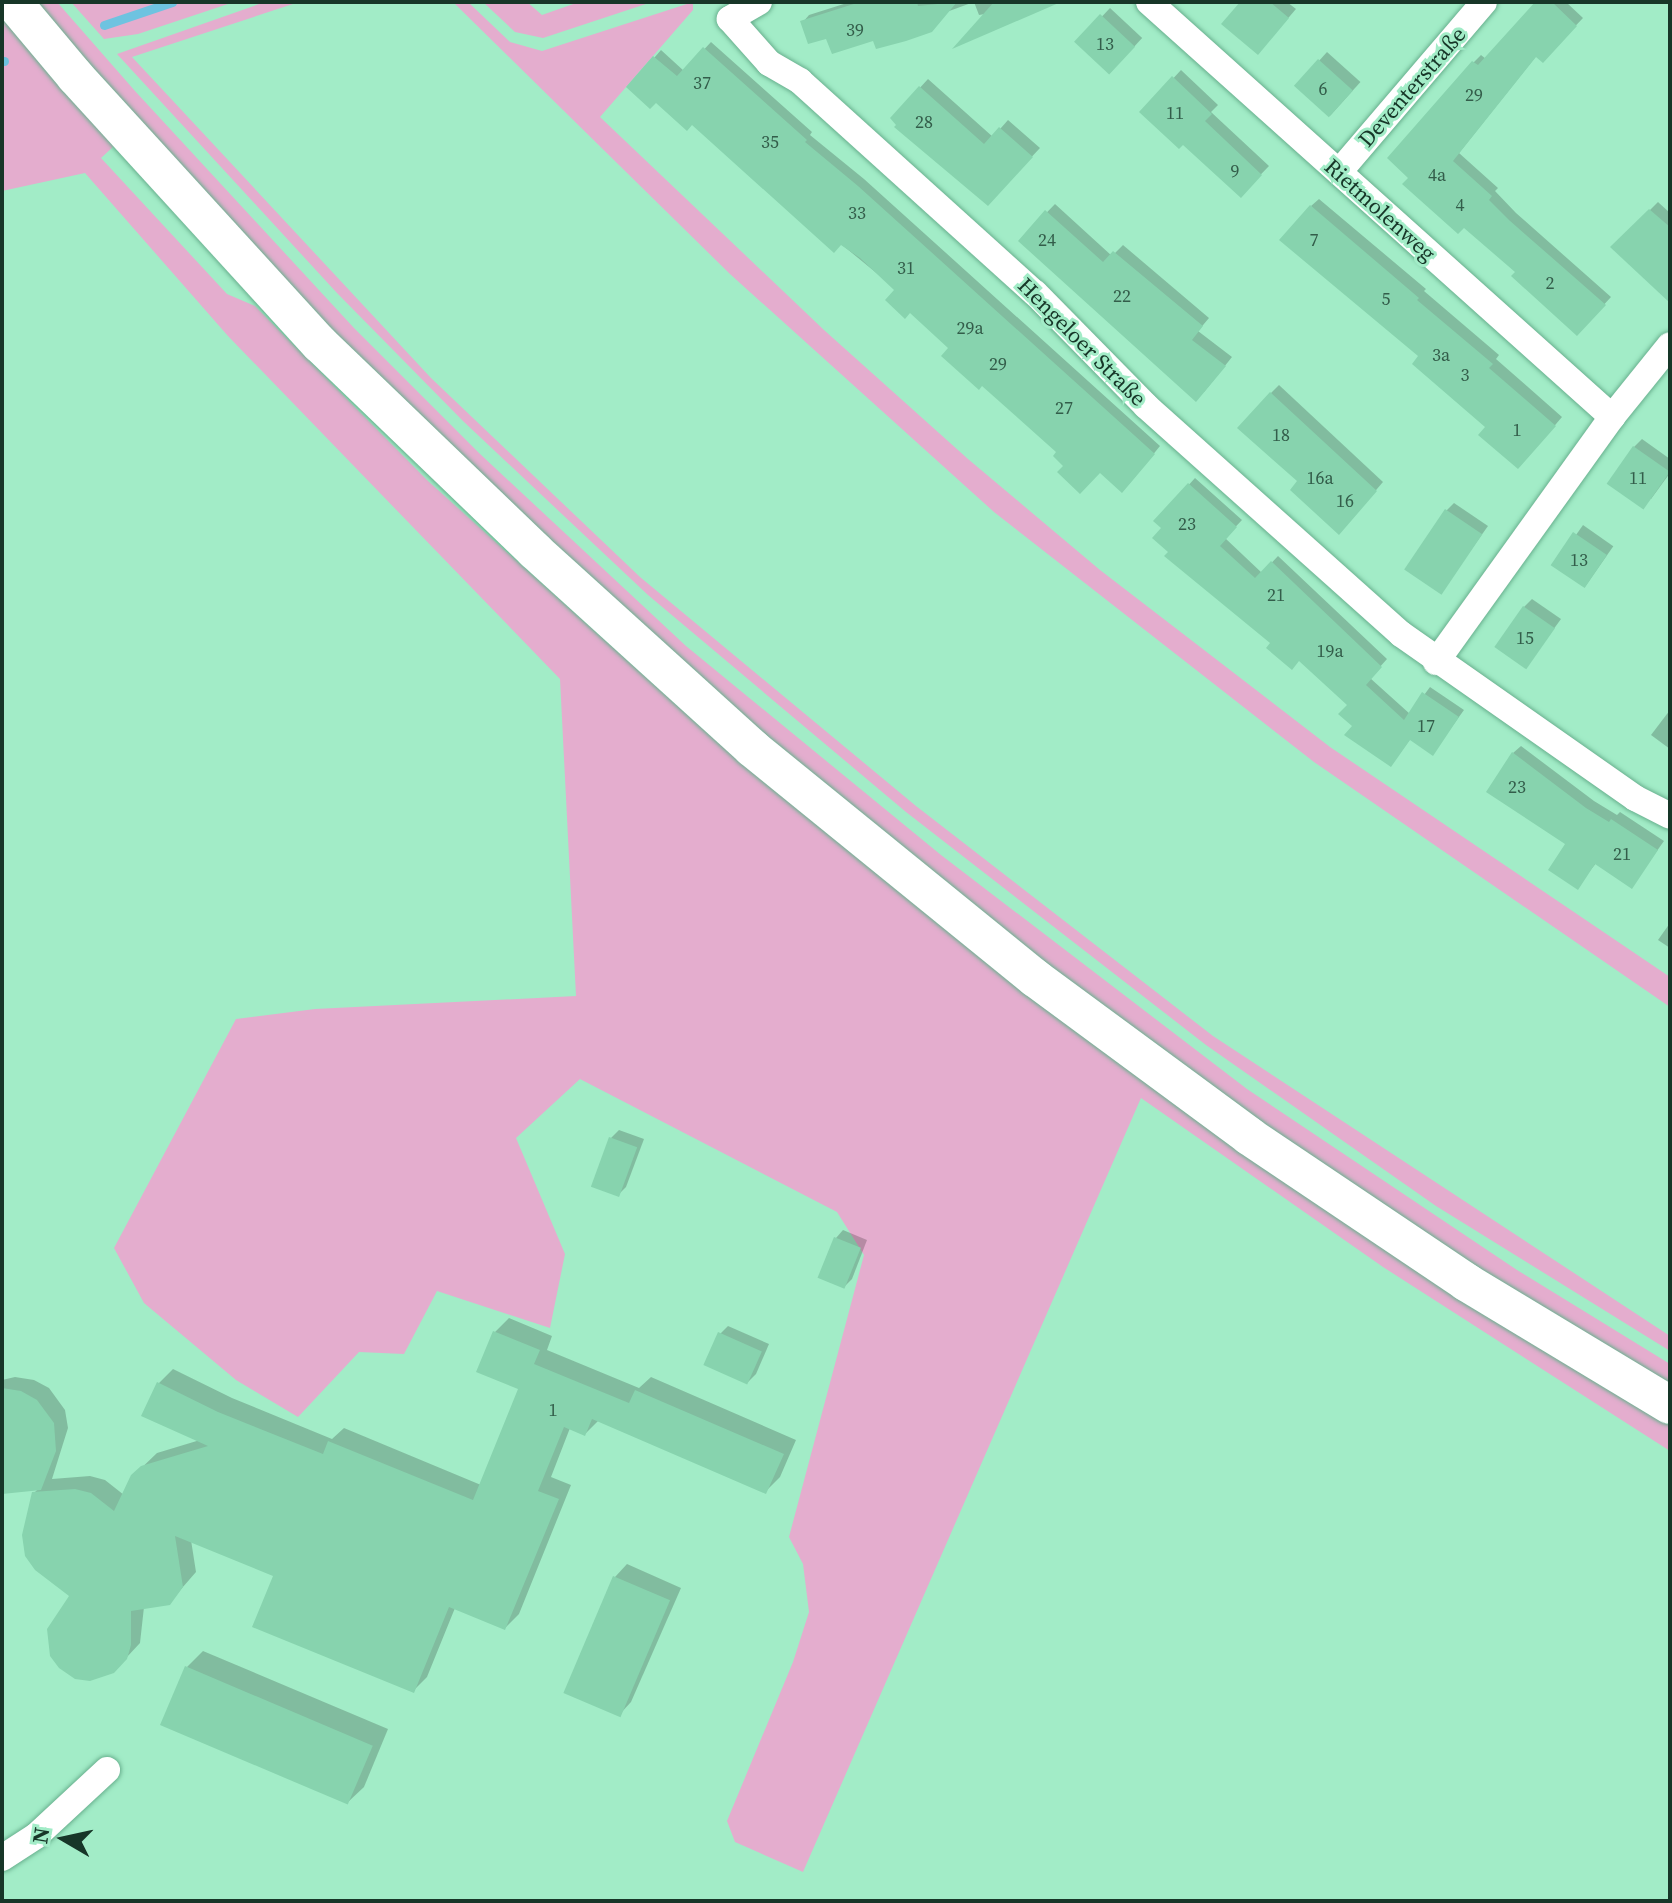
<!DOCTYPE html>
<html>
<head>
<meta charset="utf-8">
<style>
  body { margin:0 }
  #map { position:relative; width:1672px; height:1903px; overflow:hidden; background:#a2ecc7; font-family:"Source Serif 4",serif }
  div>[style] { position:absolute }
  .green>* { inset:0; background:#e4adce }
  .shadow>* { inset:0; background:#0003; transform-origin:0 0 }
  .stream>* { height:9px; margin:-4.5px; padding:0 4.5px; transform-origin:4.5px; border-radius:4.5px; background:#6ec3e0 }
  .building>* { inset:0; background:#87d3ae; transform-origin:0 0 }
  .roads { filter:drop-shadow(0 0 2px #68b08e) drop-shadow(0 0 2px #68b08e) }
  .minor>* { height:26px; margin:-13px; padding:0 13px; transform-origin:13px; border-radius:13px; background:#fff }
  .secondary>* { height:38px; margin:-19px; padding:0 19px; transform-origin:19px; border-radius:19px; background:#fff }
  span { translate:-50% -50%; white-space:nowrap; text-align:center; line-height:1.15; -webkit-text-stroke:6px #a2ecc7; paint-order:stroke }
  .number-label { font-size:18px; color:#335d4a }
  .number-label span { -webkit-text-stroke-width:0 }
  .street-label { font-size:22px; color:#173628 }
  .frame { position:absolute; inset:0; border:4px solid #173628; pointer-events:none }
  .north { position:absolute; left:24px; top:1799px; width:80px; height:80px; -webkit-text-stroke:6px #a2ecc7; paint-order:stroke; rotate:279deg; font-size:22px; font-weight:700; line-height:32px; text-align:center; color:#173628 }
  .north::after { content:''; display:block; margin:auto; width:28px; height:36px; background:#173628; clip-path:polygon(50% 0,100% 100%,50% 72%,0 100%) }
</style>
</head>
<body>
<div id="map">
  <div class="green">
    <i style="clip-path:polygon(29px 2px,57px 2px,135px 91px,354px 328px,479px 453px,686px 646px,941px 855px,1247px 1089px,1517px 1270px,1670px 1364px,1670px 1390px,1296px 1151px,1099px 1008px,881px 836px,640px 631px,267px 267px)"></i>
    <i style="clip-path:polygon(71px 2px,234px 2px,138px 34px,104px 39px)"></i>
    <i style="clip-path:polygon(265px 2px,299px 2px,132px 57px,431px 378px,640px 577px,916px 806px,1213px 1036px,1670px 1336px,1670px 1351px,1436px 1206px,1206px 1045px,906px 812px,648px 595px,463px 421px,337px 293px,117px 54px)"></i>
    <i style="clip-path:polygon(453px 2px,468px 2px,510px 42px,542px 51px,693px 2px,693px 10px,600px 117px,824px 330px,968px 459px,1100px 570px,1330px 747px,1670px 977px,1670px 1007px,1314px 762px,994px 512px,730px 274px)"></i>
    <i style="clip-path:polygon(483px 2px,527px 2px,542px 15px,579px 2px,652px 2px,543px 38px,515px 32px)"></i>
    <i style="clip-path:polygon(2px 18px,114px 146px,101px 158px,227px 294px,255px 306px,428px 481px,722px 746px,1576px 1369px,1670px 1426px,1670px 1451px,1383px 1267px,1141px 1098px,803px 1872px,735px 1842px,727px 1821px,793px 1662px,809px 1612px,803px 1564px,789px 1537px,864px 1255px,837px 1212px,580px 1079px,516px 1138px,565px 1254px,550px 1328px,437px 1291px,404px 1354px,359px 1352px,298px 1417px,236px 1380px,144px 1303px,114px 1248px,236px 1019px,315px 1009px,576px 996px,560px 679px,228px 336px,85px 173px,2px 191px)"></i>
  </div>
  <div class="shadow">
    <i style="clip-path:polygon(850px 2px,1056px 2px,979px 15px,974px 2px,875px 38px,827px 36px,803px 22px,809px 15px)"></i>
    <i style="clip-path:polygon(1243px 2px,1287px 2px,1296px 9px,1265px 45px)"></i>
    <i style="clip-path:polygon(1538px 2px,1566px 2px,1583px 18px,1543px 60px,1537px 55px,1459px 153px,1498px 188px,1495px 191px,1516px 213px,1611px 297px,1577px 334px,1518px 272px,1390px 158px,1474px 62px,1481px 55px,1486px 59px)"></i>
    <i style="left:1110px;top:8px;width:44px;height:47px;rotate:43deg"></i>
    <i style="clip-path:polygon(711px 42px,812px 132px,810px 135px,864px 179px,1160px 446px,1129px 484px,1100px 470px,1066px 466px,1059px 452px,896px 289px,692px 122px,629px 87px,661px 50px,684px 71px)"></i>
    <i style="left:1327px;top:52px;width:45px;height:45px;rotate:42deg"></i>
    <i style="clip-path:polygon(1181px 70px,1218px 105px,1211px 112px,1269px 166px,1241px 195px,1183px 142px,1142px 112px)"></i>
    <i style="clip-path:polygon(928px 79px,993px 137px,1008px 120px,1040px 148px,988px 203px,892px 118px)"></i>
    <i style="clip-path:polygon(1319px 199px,1426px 289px,1424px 291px,1499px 355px,1496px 359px,1562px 417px,1526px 459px,1488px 426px,1421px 356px,1311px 206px)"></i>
    <i style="clip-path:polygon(1658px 202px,1670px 213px,1670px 283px,1613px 247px)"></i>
    <i style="clip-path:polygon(1055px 204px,1112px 256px,1123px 245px,1209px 318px,1198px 331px,1232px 357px,1204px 392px,1020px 240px)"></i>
    <i style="clip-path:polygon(1279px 385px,1383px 482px,1346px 525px,1300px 481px,1271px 393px)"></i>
    <i style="clip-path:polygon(1642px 439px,1670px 459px,1670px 473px,1651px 499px,1634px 447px)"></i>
    <i style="clip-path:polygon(1195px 478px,1242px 520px,1225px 538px,1262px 573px,1278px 556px,1387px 659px,1370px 678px,1410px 714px,1430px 687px,1464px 710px,1433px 753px,1411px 738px,1391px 765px,1355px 725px,1350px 704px,1299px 659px,1273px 643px,1171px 552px,1164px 528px,1156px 521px)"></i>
    <i style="clip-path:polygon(1454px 503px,1488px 526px,1441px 592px,1446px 511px)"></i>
    <i style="left:1583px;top:525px;width:37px;height:50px;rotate:35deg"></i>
    <i style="clip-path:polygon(1532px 599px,1561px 619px,1526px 667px,1524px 607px)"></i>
    <i style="clip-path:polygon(1670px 710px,1670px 749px,1651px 735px)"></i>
    <i style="clip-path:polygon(1521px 746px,1594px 801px,1617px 815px,1620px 812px,1664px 841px,1632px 886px,1597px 862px,1577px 887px,1568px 844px,1513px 753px)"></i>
    <i style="clip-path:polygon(1670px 923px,1670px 948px,1658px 940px)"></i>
    <i style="clip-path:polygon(619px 1130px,644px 1139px,626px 1187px,618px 1195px,611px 1138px)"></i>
    <i style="clip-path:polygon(843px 1230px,867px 1240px,852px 1279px,844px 1287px,836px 1238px)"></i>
    <i style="clip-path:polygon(509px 1318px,552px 1336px,547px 1350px,639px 1388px,651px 1377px,796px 1440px,780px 1477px,766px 1491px,599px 1420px,585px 1434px,570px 1428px,551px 1477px,571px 1485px,519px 1614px,505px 1628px,455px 1608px,427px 1677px,413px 1691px,275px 1575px,191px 1540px,196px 1572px,169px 1603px,144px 1607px,140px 1643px,113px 1672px,72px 1595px,33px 1494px,38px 1489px,2px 1492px,2px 1380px,15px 1377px,34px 1380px,49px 1388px,65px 1410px,68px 1428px,52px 1479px,90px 1476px,105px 1480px,124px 1495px,133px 1476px,157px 1453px,200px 1440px,144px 1415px,159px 1383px,173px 1369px,232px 1398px,332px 1439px,344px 1428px,481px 1485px,521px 1388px,495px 1332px)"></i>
    <i style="clip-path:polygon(728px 1326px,769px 1344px,756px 1374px,748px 1382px,720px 1334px)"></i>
    <i style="clip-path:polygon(627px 1564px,681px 1588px,631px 1702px,619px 1715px,566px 1692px,615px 1577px)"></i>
    <i style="clip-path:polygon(203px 1651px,388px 1729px,364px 1787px,347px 1803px,187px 1667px)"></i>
  </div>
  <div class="stream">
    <i style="left:104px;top:25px;width:72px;rotate:-18.7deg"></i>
    <i style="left:2px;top:61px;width:2px"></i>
  </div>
  <div class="building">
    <i style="clip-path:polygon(860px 2px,917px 2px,918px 6px,957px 2px,932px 32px,906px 41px,876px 49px,873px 41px,832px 54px,826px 39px,808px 44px,800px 21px)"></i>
    <i style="clip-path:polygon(994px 2px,1061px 2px,952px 49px)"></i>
    <i style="clip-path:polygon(1240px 2px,1270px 2px,1289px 18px,1258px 55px,1221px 24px)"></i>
    <i style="clip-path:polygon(1535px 2px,1552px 2px,1577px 26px,1543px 63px,1536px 57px,1453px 161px,1492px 196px,1489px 200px,1509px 220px,1606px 305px,1577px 336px,1511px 276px,1515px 272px,1464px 228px,1458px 234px,1402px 184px,1408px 178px,1387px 158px,1472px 61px,1478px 65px)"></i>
    <i style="left:1100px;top:14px;width:48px;height:38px;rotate:43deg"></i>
    <i style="clip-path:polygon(703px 47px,807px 140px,805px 142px,858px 186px,1155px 454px,1122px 493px,1100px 473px,1080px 494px,1057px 472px,1063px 466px,1053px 456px,1056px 452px,982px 386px,979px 390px,941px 356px,948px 348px,910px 313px,905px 319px,885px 300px,894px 290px,860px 258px,841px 245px,834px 253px,692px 125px,687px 131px,656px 103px,650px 109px,626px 87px,653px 56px,677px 76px)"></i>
    <i style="left:1318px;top:59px;width:47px;height:36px;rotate:42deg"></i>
    <i style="clip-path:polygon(1172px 76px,1212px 114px,1205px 121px,1262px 175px,1241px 198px,1183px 145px,1179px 149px,1139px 112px)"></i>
    <i style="clip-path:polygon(919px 86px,984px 144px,999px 127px,1033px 157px,988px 206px,894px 127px,896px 125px,890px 118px)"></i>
    <i style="clip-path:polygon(1310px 205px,1419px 298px,1417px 300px,1493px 364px,1489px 368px,1556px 426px,1518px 469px,1478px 435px,1485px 427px,1412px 364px,1418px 356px,1279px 240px)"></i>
    <i style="clip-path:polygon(1649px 209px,1670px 227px,1670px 303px,1610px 247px)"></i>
    <i style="clip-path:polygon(1045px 210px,1103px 262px,1113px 251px,1203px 326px,1192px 340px,1226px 366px,1196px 402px,1018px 241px)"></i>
    <i style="clip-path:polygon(1270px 392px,1377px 491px,1339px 535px,1290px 490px,1297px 481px,1237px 428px)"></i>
    <i style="left:1633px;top:446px;width:45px;height:46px;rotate:35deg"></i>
    <i style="clip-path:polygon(1188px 483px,1237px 527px,1220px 546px,1255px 578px,1271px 561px,1382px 667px,1366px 685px,1404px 720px,1422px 692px,1459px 717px,1433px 756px,1410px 740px,1391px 767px,1344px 735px,1352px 726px,1338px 714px,1347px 705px,1299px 661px,1292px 670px,1266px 648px,1270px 643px,1164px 556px,1168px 552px,1152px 538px,1161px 528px,1153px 521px)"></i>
    <i style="left:1445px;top:509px;width:45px;height:73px;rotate:34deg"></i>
    <i style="left:1573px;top:532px;width:41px;height:40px;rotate:34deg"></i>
    <i style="left:1523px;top:606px;width:39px;height:50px;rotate:35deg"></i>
    <i style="clip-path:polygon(1512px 752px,1586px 808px,1609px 822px,1611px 819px,1658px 850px,1632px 889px,1595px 864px,1578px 890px,1548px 870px,1565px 844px,1486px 792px)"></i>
    <i style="left:609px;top:1137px;width:30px;height:53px;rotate:20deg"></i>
    <i style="left:834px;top:1237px;width:29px;height:44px;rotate:22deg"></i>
    <i style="clip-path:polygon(493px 1331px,540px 1350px,534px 1364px,629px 1403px,635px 1390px,784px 1454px,766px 1494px,592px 1419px,585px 1436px,564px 1427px,538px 1491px,559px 1499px,505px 1630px,449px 1607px,414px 1693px,252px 1627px,273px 1576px,175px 1536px,183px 1587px,170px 1605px,131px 1611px,131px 1645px,127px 1659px,114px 1673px,90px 1681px,75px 1679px,59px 1668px,50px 1656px,47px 1629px,69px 1596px,35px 1570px,25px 1556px,22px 1535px,32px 1492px,75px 1489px,91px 1493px,114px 1511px,131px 1475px,141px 1466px,208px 1446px,141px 1416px,157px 1382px,218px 1412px,323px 1454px,328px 1441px,473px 1500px,518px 1389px,476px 1372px)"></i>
    <i style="left:718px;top:1332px;width:48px;height:36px;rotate:24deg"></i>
    <i style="clip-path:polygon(2px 1388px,21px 1391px,37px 1400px,54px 1423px,56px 1451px,41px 1490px,2px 1494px)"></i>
    <i style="left:613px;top:1576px;width:62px;height:127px;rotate:23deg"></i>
    <i style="left:185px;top:1666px;width:204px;height:64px;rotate:23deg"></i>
  </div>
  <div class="roads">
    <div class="minor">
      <i style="left:759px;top:2px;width:34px;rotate:150deg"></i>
      <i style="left:730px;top:19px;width:59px;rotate:48.4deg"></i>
      <i style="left:769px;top:63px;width:36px;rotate:30deg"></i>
      <i style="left:800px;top:81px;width:316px;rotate:42.1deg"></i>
      <i style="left:1035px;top:293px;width:158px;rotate:45.5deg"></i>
      <i style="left:1146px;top:406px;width:342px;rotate:41.8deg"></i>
      <i style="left:1401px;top:634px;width:286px;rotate:35deg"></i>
      <i style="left:1635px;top:798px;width:39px;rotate:27deg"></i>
      <i style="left:1149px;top:2px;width:622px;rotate:41.87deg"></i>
      <i style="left:1339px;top:172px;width:223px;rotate:-49.5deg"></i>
      <i style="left:1436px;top:662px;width:302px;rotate:-54.3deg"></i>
      <i style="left:1612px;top:417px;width:92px;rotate:-51.1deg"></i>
      <i style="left:2px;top:1858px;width:40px;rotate:-32.9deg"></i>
      <i style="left:36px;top:1836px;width:97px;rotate:-42.9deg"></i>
    </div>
    <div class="secondary">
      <i style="left:13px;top:2px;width:97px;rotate:50deg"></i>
      <i style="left:75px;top:76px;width:363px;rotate:47.6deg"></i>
      <i style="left:320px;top:344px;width:298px;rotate:43.9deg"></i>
      <i style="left:535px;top:551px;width:293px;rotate:42.2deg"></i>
      <i style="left:752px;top:748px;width:365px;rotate:39.1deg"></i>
      <i style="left:1035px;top:978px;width:266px;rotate:36.4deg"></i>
      <i style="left:1249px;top:1136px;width:262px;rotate:33.9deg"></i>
      <i style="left:1466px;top:1282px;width:238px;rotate:31.1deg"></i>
    </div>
  </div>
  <div class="number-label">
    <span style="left:855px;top:30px">39</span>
    <span style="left:1105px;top:44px">13</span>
    <span style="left:702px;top:83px">37</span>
    <span style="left:1323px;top:89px">6</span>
    <span style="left:1474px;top:95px">29</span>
    <span style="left:1175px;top:113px">11</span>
    <span style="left:924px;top:122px">28</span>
    <span style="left:770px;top:142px">35</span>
    <span style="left:1235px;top:171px">9</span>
    <span style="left:1437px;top:175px">4a</span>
    <span style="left:1460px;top:205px">4</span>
    <span style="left:857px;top:213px">33</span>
    <span style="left:1047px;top:240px">24</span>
    <span style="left:1314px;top:240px">7</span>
    <span style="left:906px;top:268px">31</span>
    <span style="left:1550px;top:283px">2</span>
    <span style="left:1122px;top:296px">22</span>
    <span style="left:1386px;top:299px">5</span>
    <span style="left:970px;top:328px">29a</span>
    <span style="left:1441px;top:355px">3a</span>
    <span style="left:998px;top:364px">29</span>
    <span style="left:1465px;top:375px">3</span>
    <span style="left:1064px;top:408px">27</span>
    <span style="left:1517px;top:430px">1</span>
    <span style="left:1281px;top:435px">18</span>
    <span style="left:1320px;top:478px">16a</span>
    <span style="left:1638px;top:478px">11</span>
    <span style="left:1345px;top:501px">16</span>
    <span style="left:1187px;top:524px">23</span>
    <span style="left:1579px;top:560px">13</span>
    <span style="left:1276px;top:595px">21</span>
    <span style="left:1525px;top:638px">15</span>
    <span style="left:1330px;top:651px">19a</span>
    <span style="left:1426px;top:726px">17</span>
    <span style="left:1517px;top:787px">23</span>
    <span style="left:1622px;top:854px">21</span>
    <span style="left:553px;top:1410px">1</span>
  </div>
  <div class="street-label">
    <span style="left:1412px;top:87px;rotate:-49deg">Deventerstraße</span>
    <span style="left:1380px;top:210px;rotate:42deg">Rietmolenweg</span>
    <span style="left:1082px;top:342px;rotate:45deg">Hengeloer Straße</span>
  </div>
  <div class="frame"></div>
  <div class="north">N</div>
</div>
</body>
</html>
